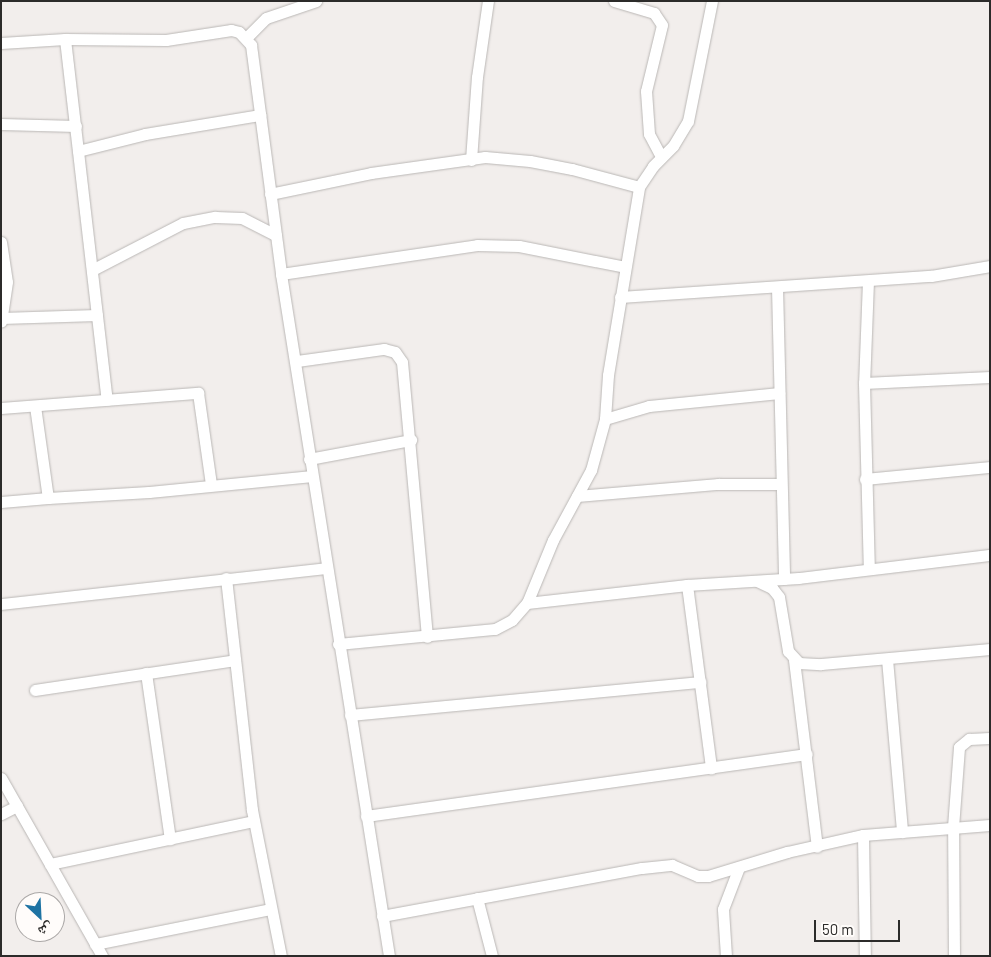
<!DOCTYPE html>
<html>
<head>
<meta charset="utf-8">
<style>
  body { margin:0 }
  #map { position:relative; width:991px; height:957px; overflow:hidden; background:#f2eeec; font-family:Barlow,"Noto Naskh Arabic",sans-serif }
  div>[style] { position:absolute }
  .roads { filter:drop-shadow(0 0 1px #bab7b5) drop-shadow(0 0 1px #bab7b5) }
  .street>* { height:11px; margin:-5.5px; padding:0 5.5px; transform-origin:5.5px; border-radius:5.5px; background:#fff }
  span { translate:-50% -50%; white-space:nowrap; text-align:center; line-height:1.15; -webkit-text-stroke:4px #fffcfa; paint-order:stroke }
  .frame { position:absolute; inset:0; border:2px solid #2c2b2a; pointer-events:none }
  .north { position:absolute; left:15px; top:892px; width:50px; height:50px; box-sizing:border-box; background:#fffcfa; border:1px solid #aba8a7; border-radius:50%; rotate:155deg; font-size:14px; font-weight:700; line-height:20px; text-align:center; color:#2c2b2a }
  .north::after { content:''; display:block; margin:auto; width:18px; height:22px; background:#1e73a3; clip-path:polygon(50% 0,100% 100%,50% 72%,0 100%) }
  .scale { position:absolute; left:814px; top:920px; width:86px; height:22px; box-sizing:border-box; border:2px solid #2c2b2a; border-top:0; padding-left:6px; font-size:15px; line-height:18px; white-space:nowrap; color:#2c2b2a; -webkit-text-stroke:4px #fffcfa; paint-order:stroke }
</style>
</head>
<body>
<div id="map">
  <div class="roads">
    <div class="street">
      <i style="left:614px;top:1px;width:42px;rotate:16.7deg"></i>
      <i style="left:654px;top:13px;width:14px;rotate:56deg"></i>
      <i style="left:662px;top:25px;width:68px;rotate:103.6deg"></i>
      <i style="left:646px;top:91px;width:43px;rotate:86deg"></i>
      <i style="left:649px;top:134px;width:26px;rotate:62deg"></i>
      <i style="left:246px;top:38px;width:28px;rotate:-45deg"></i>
      <i style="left:266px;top:18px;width:53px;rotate:-18.8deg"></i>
      <i style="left:65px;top:39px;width:363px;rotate:83.4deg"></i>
      <i style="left:1px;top:43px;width:64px;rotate:-3.6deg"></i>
      <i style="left:65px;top:39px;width:101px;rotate:0.6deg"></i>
      <i style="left:166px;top:40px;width:66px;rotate:-8.7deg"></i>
      <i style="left:231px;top:30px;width:8px;rotate:14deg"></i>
      <i style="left:239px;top:32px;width:18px;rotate:47deg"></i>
      <i style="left:251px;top:45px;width:231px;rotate:82.5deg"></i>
      <i style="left:281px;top:274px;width:690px;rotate:81deg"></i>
      <i style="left:1px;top:124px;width:75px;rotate:1.5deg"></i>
      <i style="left:78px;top:151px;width:69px;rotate:-14.2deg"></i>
      <i style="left:145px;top:134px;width:117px;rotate:-9.4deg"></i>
      <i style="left:471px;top:160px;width:83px;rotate:-85.9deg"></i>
      <i style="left:477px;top:77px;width:77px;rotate:-81.8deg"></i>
      <i style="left:270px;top:194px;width:103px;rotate:-11.7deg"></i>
      <i style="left:371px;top:173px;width:115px;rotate:-8deg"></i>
      <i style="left:485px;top:157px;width:45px;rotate:5.1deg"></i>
      <i style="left:530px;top:161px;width:43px;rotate:10.8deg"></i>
      <i style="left:572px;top:169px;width:69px;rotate:15deg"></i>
      <i style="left:1px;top:242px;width:40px;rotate:81.5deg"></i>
      <i style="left:7px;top:282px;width:40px;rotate:98.5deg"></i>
      <i style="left:92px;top:270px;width:102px;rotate:-27.3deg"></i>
      <i style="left:183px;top:223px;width:33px;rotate:-11deg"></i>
      <i style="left:215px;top:217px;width:27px;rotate:2deg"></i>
      <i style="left:242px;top:218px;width:38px;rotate:27deg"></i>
      <i style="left:281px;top:274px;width:198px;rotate:-8.4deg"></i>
      <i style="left:477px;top:245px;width:42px;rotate:1.4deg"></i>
      <i style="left:519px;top:246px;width:108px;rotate:11.2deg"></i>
      <i style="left:868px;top:281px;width:102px;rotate:92.2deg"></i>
      <i style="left:864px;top:383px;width:186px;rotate:88.5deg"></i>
      <i style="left:777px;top:287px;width:292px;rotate:88.6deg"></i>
      <i style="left:620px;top:297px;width:312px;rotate:-3.9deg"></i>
      <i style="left:931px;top:276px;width:60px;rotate:-9.6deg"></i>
      <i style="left:1px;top:318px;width:96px;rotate:-1.8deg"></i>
      <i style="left:297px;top:361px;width:88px;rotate:-7.9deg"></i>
      <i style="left:384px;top:349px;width:11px;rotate:15deg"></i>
      <i style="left:395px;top:352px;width:12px;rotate:55deg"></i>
      <i style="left:402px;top:362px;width:276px;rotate:84.8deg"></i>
      <i style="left:864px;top:383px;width:126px;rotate:-2.7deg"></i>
      <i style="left:35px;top:406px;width:93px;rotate:82deg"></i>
      <i style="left:48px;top:498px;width:101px;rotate:-3.4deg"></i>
      <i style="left:149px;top:492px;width:164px;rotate:-5.6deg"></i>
      <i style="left:1px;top:408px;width:198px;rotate:-4.4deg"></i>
      <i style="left:198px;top:393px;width:92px;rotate:81.9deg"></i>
      <i style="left:605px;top:419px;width:46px;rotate:-16.5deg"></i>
      <i style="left:649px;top:406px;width:131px;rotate:-5.7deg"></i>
      <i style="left:309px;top:459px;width:104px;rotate:-10.6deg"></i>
      <i style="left:865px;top:479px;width:126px;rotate:-5.5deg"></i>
      <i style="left:577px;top:496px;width:142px;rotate:-4.9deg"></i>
      <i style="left:718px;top:484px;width:62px"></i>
      <i style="left:1px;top:502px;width:47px;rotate:-4.9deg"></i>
      <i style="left:226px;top:578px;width:233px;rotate:83.6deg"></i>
      <i style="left:252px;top:810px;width:149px;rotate:78.8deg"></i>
      <i style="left:757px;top:581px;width:17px;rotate:25deg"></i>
      <i style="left:772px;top:588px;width:11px;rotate:52deg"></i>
      <i style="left:779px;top:597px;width:55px;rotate:80.5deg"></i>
      <i style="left:788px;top:651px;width:16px;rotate:47deg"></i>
      <i style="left:799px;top:663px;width:22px;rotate:3deg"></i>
      <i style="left:821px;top:664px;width:170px;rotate:-5.1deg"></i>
      <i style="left:687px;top:585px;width:185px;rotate:82.5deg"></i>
      <i style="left:527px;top:603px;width:161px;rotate:-6.4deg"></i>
      <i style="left:687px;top:585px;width:112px;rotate:-3.6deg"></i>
      <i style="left:799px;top:578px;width:192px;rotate:-6.9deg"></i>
      <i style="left:1px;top:604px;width:328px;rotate:-6.3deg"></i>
      <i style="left:338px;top:644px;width:158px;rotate:-5.5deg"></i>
      <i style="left:495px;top:629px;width:19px;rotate:-28deg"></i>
      <i style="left:512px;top:620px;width:23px;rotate:-49deg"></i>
      <i style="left:527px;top:603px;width:68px;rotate:-67.6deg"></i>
      <i style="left:553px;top:540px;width:80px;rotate:-61.5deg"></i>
      <i style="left:591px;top:470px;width:53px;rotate:-74.6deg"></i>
      <i style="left:605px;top:419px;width:44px;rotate:-86.1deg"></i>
      <i style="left:608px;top:375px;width:191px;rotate:-80.6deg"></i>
      <i style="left:639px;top:187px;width:25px;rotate:-56deg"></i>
      <i style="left:653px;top:166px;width:28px;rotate:-45deg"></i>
      <i style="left:673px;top:146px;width:29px;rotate:-59deg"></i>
      <i style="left:688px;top:121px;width:122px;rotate:-78.7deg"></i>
      <i style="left:887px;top:659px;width:174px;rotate:85deg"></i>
      <i style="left:794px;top:660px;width:188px;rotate:83deg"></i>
      <i style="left:146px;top:673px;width:168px;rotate:81.8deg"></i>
      <i style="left:35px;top:690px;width:202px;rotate:-8.5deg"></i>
      <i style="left:350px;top:715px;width:352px;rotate:-5.4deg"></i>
      <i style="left:1px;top:778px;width:205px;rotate:60.4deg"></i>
      <i style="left:1px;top:814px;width:18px;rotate:-27deg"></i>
      <i style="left:366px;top:816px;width:445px;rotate:-8deg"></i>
      <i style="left:863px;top:835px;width:121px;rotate:89.1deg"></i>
      <i style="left:50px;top:864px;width:208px;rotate:-11.9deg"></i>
      <i style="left:477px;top:898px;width:60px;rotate:75.5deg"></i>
      <i style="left:382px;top:916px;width:264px;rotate:-10.5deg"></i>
      <i style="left:642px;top:868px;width:30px;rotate:-6deg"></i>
      <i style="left:672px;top:865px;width:28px;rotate:23deg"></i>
      <i style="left:698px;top:876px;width:10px"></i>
      <i style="left:708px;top:876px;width:83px;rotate:-16.9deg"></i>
      <i style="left:787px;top:852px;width:78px;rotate:-12.6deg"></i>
      <i style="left:863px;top:835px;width:127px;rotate:-4.5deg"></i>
      <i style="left:95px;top:944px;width:178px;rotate:-11.3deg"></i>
      <i style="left:726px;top:956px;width:47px;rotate:-93.7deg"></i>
      <i style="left:723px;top:909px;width:45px;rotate:-69.1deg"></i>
      <i style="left:954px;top:956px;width:129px;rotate:-90.4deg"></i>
      <i style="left:953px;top:827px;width:80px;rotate:-85.7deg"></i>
      <i style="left:959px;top:747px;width:13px;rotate:-39deg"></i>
      <i style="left:969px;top:739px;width:21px;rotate:-3deg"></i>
    </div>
  </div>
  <div class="frame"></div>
  <div class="north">ش</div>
  <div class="scale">50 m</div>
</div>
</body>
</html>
